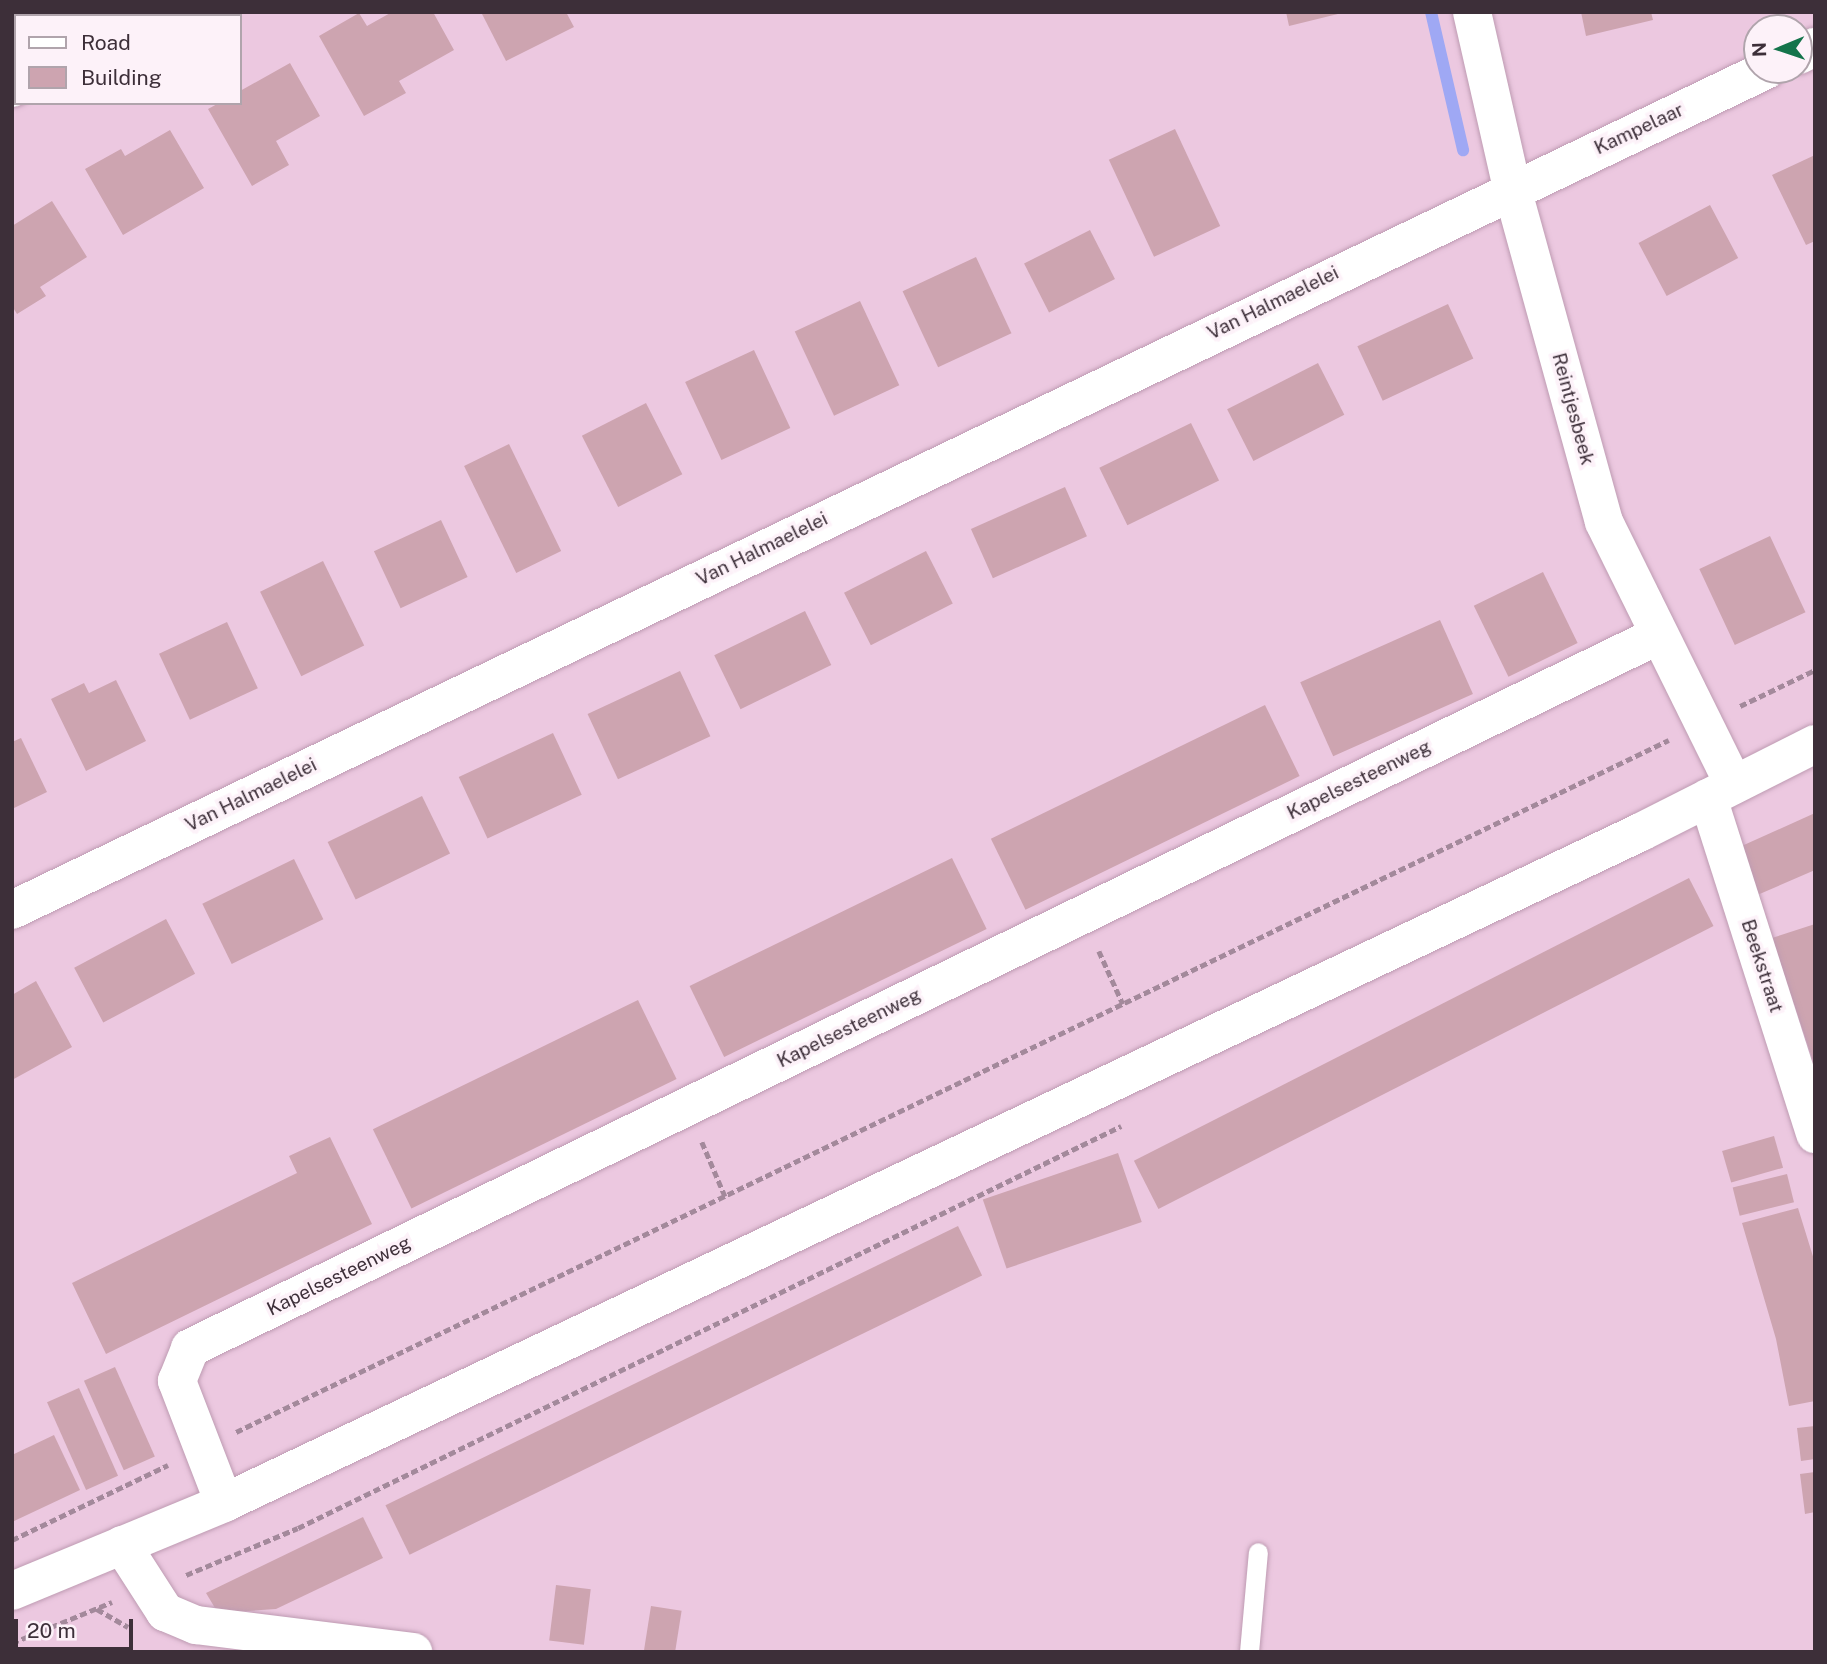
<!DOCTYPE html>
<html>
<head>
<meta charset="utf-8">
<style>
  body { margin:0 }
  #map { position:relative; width:1827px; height:1664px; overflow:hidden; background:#ecc8e0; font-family:"Public Sans",sans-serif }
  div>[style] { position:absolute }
  .stream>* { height:12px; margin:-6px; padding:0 6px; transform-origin:6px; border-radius:6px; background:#9fa8f4 }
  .building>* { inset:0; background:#cda4b0; transform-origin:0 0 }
  .path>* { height:4.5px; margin-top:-2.25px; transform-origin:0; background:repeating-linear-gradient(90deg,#a3899b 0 7px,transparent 0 10.5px) }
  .roads { filter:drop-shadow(0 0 2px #be9bb2) drop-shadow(0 0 2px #be9bb2) }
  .service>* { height:19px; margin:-9.5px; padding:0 9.5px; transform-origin:9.5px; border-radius:9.5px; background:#fff }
  .minor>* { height:38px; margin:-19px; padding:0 19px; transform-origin:19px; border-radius:19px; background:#fff }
  .primary>* { height:38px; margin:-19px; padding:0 19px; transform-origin:19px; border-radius:19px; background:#fff }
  span { translate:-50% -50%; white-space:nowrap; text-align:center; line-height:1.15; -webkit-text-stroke:7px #fdf2f9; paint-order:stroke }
  .street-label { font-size:19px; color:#3d2f39 }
  .frame { position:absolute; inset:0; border:14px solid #3d2f39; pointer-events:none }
  .legend { position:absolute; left:14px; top:14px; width:228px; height:91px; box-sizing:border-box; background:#fdf2f9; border:2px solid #b0a4ac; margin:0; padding:9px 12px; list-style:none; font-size:21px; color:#3d2f39 }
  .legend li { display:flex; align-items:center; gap:14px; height:35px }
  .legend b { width:35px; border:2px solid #b0a4ac }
  .north { position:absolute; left:1743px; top:14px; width:70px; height:70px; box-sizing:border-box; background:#fdf2f9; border:2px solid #b0a4ac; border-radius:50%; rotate:268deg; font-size:19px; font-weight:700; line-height:28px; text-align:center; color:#3d2f39 }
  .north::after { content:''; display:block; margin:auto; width:24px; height:32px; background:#14744b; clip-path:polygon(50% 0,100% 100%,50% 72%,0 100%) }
  .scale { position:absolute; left:14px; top:1619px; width:119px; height:32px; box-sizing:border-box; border:4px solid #3d2f39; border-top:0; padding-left:9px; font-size:21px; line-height:24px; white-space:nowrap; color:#3d2f39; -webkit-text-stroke:5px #fdf2f9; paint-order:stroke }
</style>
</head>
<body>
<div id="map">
  <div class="stream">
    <i style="left:1431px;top:12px;width:142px;rotate:76.9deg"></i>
  </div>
  <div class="building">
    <i style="clip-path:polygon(392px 12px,433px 12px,454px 50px,399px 81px,406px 93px,364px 116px,319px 36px,359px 13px,367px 26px)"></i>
    <i style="clip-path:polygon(481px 12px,566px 12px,574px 27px,506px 61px)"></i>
    <i style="clip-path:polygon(1286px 12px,1342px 12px,1342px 13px,1289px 26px)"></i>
    <i style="clip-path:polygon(1581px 12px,1651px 12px,1653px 20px,1586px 36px)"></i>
    <i style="clip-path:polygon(290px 63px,320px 116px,276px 141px,289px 165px,252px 186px,208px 109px,219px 103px,240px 103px,240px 91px)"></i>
    <i style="left:1175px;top:129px;width:107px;height:73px;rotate:65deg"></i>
    <i style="clip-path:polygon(170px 130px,204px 188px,123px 235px,85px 169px,121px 149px,125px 156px)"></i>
    <i style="clip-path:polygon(1815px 155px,1815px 241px,1806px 245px,1772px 175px)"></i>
    <i style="clip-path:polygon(52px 201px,87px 257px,40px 287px,46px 296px,17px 314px,12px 306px,12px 226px)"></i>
    <i style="left:1710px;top:205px;width:60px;height:81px;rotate:62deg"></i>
    <i style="left:1090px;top:230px;width:55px;height:74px;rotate:63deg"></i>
    <i style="left:976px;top:257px;width:84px;height:81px;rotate:65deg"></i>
    <i style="left:860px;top:301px;width:93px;height:72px;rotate:65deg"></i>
    <i style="left:1448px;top:304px;width:60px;height:100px;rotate:65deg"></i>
    <i style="left:754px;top:350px;width:86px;height:76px;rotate:65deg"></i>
    <i style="left:1318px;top:363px;width:58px;height:102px;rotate:63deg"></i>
    <i style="left:646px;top:403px;width:80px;height:72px;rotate:63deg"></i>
    <i style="left:1191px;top:423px;width:64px;height:102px;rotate:64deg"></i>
    <i style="left:509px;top:444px;width:119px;height:50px;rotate:64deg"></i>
    <i style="left:1065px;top:487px;width:54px;height:103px;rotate:66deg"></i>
    <i style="left:441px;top:520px;width:63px;height:74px;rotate:65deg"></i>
    <i style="left:1770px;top:536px;width:84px;height:78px;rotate:65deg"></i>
    <i style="left:926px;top:551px;width:59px;height:92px;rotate:63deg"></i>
    <i style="left:323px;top:561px;width:94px;height:70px;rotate:64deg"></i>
    <i style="left:1543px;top:572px;width:79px;height:77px;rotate:64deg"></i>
    <i style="left:805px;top:611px;width:60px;height:101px;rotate:64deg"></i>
    <i style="left:1440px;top:620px;width:81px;height:153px;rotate:66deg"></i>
    <i style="left:227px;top:622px;width:73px;height:75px;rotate:65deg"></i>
    <i style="left:680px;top:671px;width:72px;height:102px;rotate:65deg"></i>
    <i style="clip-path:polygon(116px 680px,146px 741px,86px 771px,51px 699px,84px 683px,89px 693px)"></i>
    <i style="left:1265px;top:705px;width:79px;height:305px;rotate:64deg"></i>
    <i style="left:553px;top:733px;width:68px;height:104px;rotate:65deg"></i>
    <i style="clip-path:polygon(21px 738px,47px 792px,12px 809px,12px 742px)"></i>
    <i style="left:422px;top:796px;width:64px;height:105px;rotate:64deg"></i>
    <i style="clip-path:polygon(1815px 813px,1815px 870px,1755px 896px,1735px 849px)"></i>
    <i style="left:952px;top:858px;width:79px;height:292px;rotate:64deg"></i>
    <i style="left:294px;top:859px;width:67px;height:102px;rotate:64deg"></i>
    <i style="left:1689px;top:878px;width:54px;height:623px;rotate:63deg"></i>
    <i style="left:166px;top:919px;width:62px;height:104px;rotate:62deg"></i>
    <i style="clip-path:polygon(1815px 924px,1815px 1064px,1814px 1064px,1772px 938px)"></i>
    <i style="clip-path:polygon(36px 981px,72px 1047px,12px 1080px,12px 995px)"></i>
    <i style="left:638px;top:1000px;width:88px;height:295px;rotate:64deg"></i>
    <i style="left:1774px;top:1136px;width:33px;height:54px;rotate:74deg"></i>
    <i style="clip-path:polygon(330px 1137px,372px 1224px,106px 1354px,72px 1283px,297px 1173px,289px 1156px)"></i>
    <i style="left:1118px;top:1153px;width:73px;height:143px;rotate:71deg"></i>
    <i style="left:1787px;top:1174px;width:29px;height:56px;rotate:76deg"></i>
    <i style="clip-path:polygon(1798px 1208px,1815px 1263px,1815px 1401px,1789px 1406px,1776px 1339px,1742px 1223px)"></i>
    <i style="left:958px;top:1226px;width:55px;height:637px;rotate:64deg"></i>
    <i style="left:115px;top:1367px;width:98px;height:34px;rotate:66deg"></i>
    <i style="left:79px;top:1388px;width:96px;height:35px;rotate:66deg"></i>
    <i style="clip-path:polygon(1815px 1426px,1815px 1459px,1801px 1461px,1797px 1428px)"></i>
    <i style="clip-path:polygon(54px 1435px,80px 1490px,12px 1522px,12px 1455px)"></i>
    <i style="clip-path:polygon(1815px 1472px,1815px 1512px,1805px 1514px,1800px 1474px)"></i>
    <i style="clip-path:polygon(363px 1517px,383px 1558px,276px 1609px,218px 1613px,206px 1593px)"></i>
    <i style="left:556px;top:1585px;width:35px;height:56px;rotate:7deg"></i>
    <i style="left:651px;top:1606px;width:31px;height:47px;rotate:9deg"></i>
  </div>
  <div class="path">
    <i style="left:1740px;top:706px;width:83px;rotate:-25.6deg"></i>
    <i style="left:1099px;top:951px;width:58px;rotate:65.6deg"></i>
    <i style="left:702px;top:1142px;width:59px;rotate:66.9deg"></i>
    <i style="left:236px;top:1432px;width:1591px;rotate:-25.78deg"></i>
    <i style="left:12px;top:1540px;width:173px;rotate:-25.7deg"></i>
    <i style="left:186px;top:1575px;width:121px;rotate:-22.8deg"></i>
    <i style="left:298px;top:1528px;width:916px;rotate:-26.03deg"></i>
    <i style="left:97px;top:1609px;width:36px;rotate:30deg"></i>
    <i style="left:12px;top:1643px;width:108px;rotate:-22.3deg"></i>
  </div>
  <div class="roads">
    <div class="service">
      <i style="left:1249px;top:1652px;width:100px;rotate:-84.9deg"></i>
    </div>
    <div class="minor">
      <i style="left:1472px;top:12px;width:180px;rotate:77.2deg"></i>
      <i style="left:1512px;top:188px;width:346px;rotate:74.6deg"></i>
      <i style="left:1604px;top:522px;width:293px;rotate:63.7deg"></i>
      <i style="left:138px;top:16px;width:7px;rotate:-34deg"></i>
      <i style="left:1799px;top:55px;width:18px;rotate:-27deg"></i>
      <i style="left:12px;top:88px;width:4px;rotate:-27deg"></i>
      <i style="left:1708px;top:798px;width:353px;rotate:72.3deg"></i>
      <i style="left:12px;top:910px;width:1945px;rotate:-25.59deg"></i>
      <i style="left:224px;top:1503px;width:131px;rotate:-111.1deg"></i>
      <i style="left:177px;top:1381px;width:35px;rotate:-68deg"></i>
      <i style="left:190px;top:1348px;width:1631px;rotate:-25.89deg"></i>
      <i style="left:122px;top:1545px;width:80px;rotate:57.3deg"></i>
      <i style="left:165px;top:1612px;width:34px;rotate:23deg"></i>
      <i style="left:196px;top:1625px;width:219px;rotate:7.1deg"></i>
    </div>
    <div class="primary">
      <i style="left:12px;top:1591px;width:230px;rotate:-22.5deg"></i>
      <i style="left:224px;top:1503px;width:1568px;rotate:-25.34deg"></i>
      <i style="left:1641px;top:832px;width:195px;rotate:-26.8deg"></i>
    </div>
  </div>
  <div class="street-label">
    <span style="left:1639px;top:129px;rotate:-25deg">Kampelaar</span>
    <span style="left:1273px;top:303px;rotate:-26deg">Van Halmaelelei</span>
    <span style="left:1573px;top:409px;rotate:75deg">Reintjesbeek</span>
    <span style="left:762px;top:549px;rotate:-26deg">Van Halmaelelei</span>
    <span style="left:1359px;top:780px;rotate:-26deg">Kapelsesteenweg</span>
    <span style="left:251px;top:795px;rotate:-26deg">Van Halmaelelei</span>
    <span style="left:1762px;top:966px;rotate:72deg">Beekstraat</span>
    <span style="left:849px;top:1028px;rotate:-26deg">Kapelsesteenweg</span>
    <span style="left:339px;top:1276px;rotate:-26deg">Kapelsesteenweg</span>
  </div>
  <div class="frame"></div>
  <ul class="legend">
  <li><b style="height:9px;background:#fff"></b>Road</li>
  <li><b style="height:19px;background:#cda4b0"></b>Building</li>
  </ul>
  <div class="north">N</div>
  <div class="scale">20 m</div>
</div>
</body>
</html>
